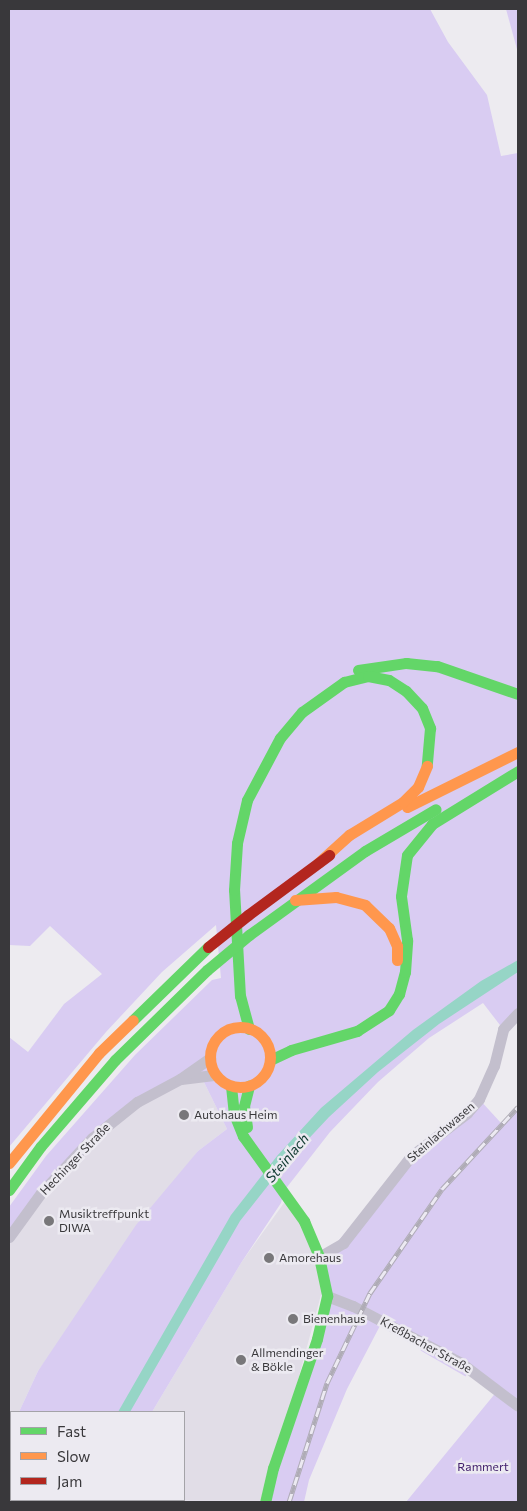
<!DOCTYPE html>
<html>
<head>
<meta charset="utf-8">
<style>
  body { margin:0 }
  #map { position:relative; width:527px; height:1511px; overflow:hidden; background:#edebf0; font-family:Commissioner,sans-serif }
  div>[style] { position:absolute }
  .built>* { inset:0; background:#e1dde7 }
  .green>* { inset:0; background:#d9ccf2; transform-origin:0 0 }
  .water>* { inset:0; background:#96d5c6 }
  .street>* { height:11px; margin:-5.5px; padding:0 5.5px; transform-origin:5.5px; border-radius:5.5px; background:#c3bfcd }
  .fast>* { height:11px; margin:-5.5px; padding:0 5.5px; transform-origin:5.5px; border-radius:5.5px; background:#63d668 }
  .slow>* { height:11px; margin:-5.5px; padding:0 5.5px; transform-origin:5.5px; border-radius:5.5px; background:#ff974d }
  .slow>.ring { margin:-5.5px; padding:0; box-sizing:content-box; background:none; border:11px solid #ff974d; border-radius:50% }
  .jam>* { height:11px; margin:-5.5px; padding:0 5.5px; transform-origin:5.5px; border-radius:5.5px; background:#b3261e }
  .rail>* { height:5px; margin-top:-2.5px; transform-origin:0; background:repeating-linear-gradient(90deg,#eceaf1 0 9px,#afacb5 0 18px); box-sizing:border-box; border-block:1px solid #afacb5 }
  .fast-bridge>* { height:11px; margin:-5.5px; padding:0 5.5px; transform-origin:5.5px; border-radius:5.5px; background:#63d668 }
  .jam-bridge>* { height:11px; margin:-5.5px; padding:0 5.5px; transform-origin:5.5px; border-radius:5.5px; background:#b3261e }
  .dots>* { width:14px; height:14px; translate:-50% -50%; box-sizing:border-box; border:2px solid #eceaf1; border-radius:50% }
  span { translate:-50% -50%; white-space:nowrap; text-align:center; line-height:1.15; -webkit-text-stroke:5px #eceaf1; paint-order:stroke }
  .poi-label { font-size:12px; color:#39383b }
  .left { translate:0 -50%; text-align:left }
  .street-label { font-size:12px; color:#39383b }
  .park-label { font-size:12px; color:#42206c }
  .water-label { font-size:14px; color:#0e392f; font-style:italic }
  .frame { position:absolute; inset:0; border:10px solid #39383b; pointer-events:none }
  .legend { position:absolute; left:10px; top:1411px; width:175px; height:90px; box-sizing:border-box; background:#eceaf1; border:1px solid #a4a3a8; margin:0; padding:6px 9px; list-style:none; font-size:15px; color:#39383b }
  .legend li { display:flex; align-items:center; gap:10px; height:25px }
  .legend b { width:25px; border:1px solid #a4a3a8 }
</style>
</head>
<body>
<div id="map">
  <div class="built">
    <i style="clip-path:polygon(201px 1076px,227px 1129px,198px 1151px,38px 1371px,19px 1412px,11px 1412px,9px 1437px,9px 1237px,42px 1193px,137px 1102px)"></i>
    <i style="clip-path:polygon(289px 1196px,325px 1280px,265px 1502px,99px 1502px,184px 1500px,184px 1412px,152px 1412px,241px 1263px)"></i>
  </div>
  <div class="green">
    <i style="clip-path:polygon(9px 9px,430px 9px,448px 42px,487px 95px,501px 156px,518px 153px,518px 1015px,503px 1029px,483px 1003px,429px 1038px,378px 1082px,330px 1132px,284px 1191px,281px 1203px,241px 1263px,152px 1412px,19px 1412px,38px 1371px,136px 1225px,198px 1151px,227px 1129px,201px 1076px,179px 1079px,110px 1122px,9px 1237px,9px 1207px,46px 1156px,135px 1055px,212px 980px,221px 978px,216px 925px,162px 972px,106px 1032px,9px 1147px,9px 1037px,28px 1052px,64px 1004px,102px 974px,50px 926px,30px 946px,9px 945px)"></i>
    <i style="clip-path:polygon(506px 9px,518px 9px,518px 53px)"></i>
    <i style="clip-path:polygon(479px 1099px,501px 1123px,518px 1107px,518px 1502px,406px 1502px,498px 1390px,383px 1320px,347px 1389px,309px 1480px,304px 1502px,265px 1502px,323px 1315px,319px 1257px,328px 1253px,411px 1156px)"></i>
    <i style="left:422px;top:1348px;width:52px;height:3px;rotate:30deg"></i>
    <i style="clip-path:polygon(11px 1431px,11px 1500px,101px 1500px,99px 1502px,9px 1502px)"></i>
  </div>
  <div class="water">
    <i style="clip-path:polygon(518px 960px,518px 972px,439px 1024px,378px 1072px,329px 1117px,285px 1164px,240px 1221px,130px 1412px,118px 1412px,231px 1215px,277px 1156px,321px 1108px,413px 1030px,481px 981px)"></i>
  </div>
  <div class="street">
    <i style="left:181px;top:1079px;width:35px;rotate:-7deg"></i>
    <i style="left:9px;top:1237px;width:54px;rotate:-54deg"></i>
    <i style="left:41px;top:1193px;width:75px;rotate:-47.2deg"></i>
    <i style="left:92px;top:1138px;width:58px;rotate:-38.7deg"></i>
    <i style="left:137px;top:1102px;width:49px;rotate:-28.1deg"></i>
    <i style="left:180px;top:1079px;width:37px;rotate:-35deg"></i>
    <i style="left:319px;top:1257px;width:28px;rotate:-30deg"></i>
    <i style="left:343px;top:1243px;width:110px;rotate:-52deg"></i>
    <i style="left:411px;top:1156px;width:71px;rotate:-37.5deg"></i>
    <i style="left:467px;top:1113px;width:18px;rotate:-49deg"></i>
    <i style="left:479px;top:1099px;width:36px;rotate:-66deg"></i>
    <i style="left:494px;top:1066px;width:38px;rotate:-76deg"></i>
    <i style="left:503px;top:1029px;width:22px;rotate:-47deg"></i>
    <i style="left:327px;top:1296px;width:28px;rotate:21deg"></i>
    <i style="left:353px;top:1306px;width:122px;rotate:27.8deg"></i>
    <i style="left:461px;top:1363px;width:71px;rotate:37deg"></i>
  </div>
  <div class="fast">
    <i style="left:358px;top:670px;width:49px;rotate:-8.3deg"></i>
    <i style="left:406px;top:663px;width:31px;rotate:6deg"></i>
    <i style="left:437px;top:666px;width:86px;rotate:19.1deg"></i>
    <i style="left:249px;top:935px;width:143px;rotate:-35.9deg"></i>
    <i style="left:365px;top:851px;width:82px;rotate:-30.6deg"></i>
    <i style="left:133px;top:1020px;width:105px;rotate:-44.2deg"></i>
    <i style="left:249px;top:1029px;width:34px;rotate:-105deg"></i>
    <i style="left:240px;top:996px;width:106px;rotate:-93.2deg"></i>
    <i style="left:234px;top:890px;width:47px;rotate:-86.3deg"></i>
    <i style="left:237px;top:843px;width:44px;rotate:-76.9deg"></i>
    <i style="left:247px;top:800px;width:70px;rotate:-62deg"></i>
    <i style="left:280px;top:738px;width:34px;rotate:-50deg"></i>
    <i style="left:302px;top:712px;width:52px;rotate:-35.5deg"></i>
    <i style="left:344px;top:682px;width:25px;rotate:-14deg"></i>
    <i style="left:368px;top:676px;width:21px;rotate:11deg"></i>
    <i style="left:389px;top:680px;width:20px;rotate:33deg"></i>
    <i style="left:406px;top:691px;width:23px;rotate:47deg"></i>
    <i style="left:422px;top:708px;width:22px;rotate:68deg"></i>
    <i style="left:430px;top:728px;width:38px;rotate:95deg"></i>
    <i style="left:270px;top:1060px;width:23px;rotate:-25deg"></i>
    <i style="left:291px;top:1050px;width:69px;rotate:-16.1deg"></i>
    <i style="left:357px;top:1031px;width:38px;rotate:-33deg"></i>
    <i style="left:389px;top:1010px;width:19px;rotate:-58deg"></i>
    <i style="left:399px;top:994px;width:23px;rotate:-75deg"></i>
    <i style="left:405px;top:972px;width:32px;rotate:-86deg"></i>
    <i style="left:407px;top:940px;width:44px;rotate:-97.8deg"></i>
    <i style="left:401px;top:896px;width:41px;rotate:-81.7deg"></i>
    <i style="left:407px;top:855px;width:40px;rotate:-51deg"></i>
    <i style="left:432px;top:824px;width:101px;rotate:-31.6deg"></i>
    <i style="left:231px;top:1086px;width:28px;rotate:84deg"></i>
    <i style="left:234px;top:1114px;width:24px;rotate:68deg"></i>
    <i style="left:243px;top:1136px;width:105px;rotate:54.3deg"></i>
    <i style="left:304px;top:1221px;width:39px;rotate:67deg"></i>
    <i style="left:319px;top:1257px;width:40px;rotate:78deg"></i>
    <i style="left:327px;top:1296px;width:44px;rotate:103.1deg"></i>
    <i style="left:317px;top:1339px;width:136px;rotate:108.8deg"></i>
    <i style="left:273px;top:1468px;width:35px;rotate:103deg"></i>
    <i style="left:247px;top:1127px;width:21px;rotate:-98deg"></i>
    <i style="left:244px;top:1106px;width:21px;rotate:-76deg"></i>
    <i style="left:9px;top:1190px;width:54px;rotate:-54deg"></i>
    <i style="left:41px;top:1146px;width:113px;rotate:-49.3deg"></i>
    <i style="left:115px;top:1060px;width:129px;rotate:-44.4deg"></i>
  </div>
  <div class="slow">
    <i style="left:407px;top:807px;width:124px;rotate:-26.4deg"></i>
    <i style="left:318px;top:863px;width:42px;rotate:-42.1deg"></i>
    <i style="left:349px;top:835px;width:63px;rotate:-31.4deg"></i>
    <i style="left:403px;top:802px;width:21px;rotate:-45deg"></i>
    <i style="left:418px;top:787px;width:23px;rotate:-67deg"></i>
    <i style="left:295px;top:900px;width:41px;rotate:-4.2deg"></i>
    <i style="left:336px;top:897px;width:30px;rotate:15deg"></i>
    <i style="left:365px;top:905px;width:33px;rotate:44deg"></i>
    <i style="left:389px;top:928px;width:20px;rotate:66deg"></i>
    <i style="left:397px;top:946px;width:14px;rotate:90deg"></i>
    <i class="ring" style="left:210px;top:1027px;width:49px;height:49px"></i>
    <i style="left:9px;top:1163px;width:142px;rotate:-50.7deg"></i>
    <i style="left:99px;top:1053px;width:47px;rotate:-44.1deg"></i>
  </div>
  <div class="jam">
    <i style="left:248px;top:915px;width:101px;rotate:-36.5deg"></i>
  </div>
  <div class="rail">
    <i style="left:289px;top:1502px;width:125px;rotate:-72.3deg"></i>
    <i style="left:327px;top:1383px;width:100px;rotate:-64.5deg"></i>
    <i style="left:370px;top:1293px;width:126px;rotate:-55.3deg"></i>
    <i style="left:442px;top:1189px;width:112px;rotate:-47.2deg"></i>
  </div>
  <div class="fast-bridge">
    <i style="left:207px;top:970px;width:55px;rotate:-39.8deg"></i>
  </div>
  <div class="jam-bridge">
    <i style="left:208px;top:947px;width:51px;rotate:-38.7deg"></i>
  </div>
  <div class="dots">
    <i style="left:184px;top:1115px;background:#78777a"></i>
    <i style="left:49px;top:1221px;background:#78777a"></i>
    <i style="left:269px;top:1258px;background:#78777a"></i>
    <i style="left:293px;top:1319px;background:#78777a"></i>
    <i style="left:241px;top:1360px;background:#78777a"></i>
  </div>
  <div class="poi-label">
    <span class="left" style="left:194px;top:1115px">Autohaus Heim</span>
    <span class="left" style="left:59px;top:1221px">Musiktreffpunkt<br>DIWA</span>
    <span class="left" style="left:279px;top:1258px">Amorehaus</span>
    <span class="left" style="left:303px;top:1319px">Bienenhaus</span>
    <span class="left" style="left:251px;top:1360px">Allmendinger<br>&amp; Bökle</span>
  </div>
  <div class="street-label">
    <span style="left:441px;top:1132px;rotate:-41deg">Steinlachwasen</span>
    <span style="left:75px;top:1159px;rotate:-46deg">Hechinger Straße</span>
    <span style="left:426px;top:1345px;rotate:29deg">Kreßbacher Straße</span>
  </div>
  <div class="park-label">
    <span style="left:483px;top:1467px">Rammert</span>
  </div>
  <div class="water-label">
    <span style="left:287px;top:1158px;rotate:-50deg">Steinlach</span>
  </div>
  <div class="frame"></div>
  <ul class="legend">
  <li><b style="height:6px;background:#63d668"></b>Fast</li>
  <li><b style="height:6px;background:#ff974d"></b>Slow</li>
  <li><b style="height:6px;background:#b3261e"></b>Jam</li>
  </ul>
</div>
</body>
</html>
